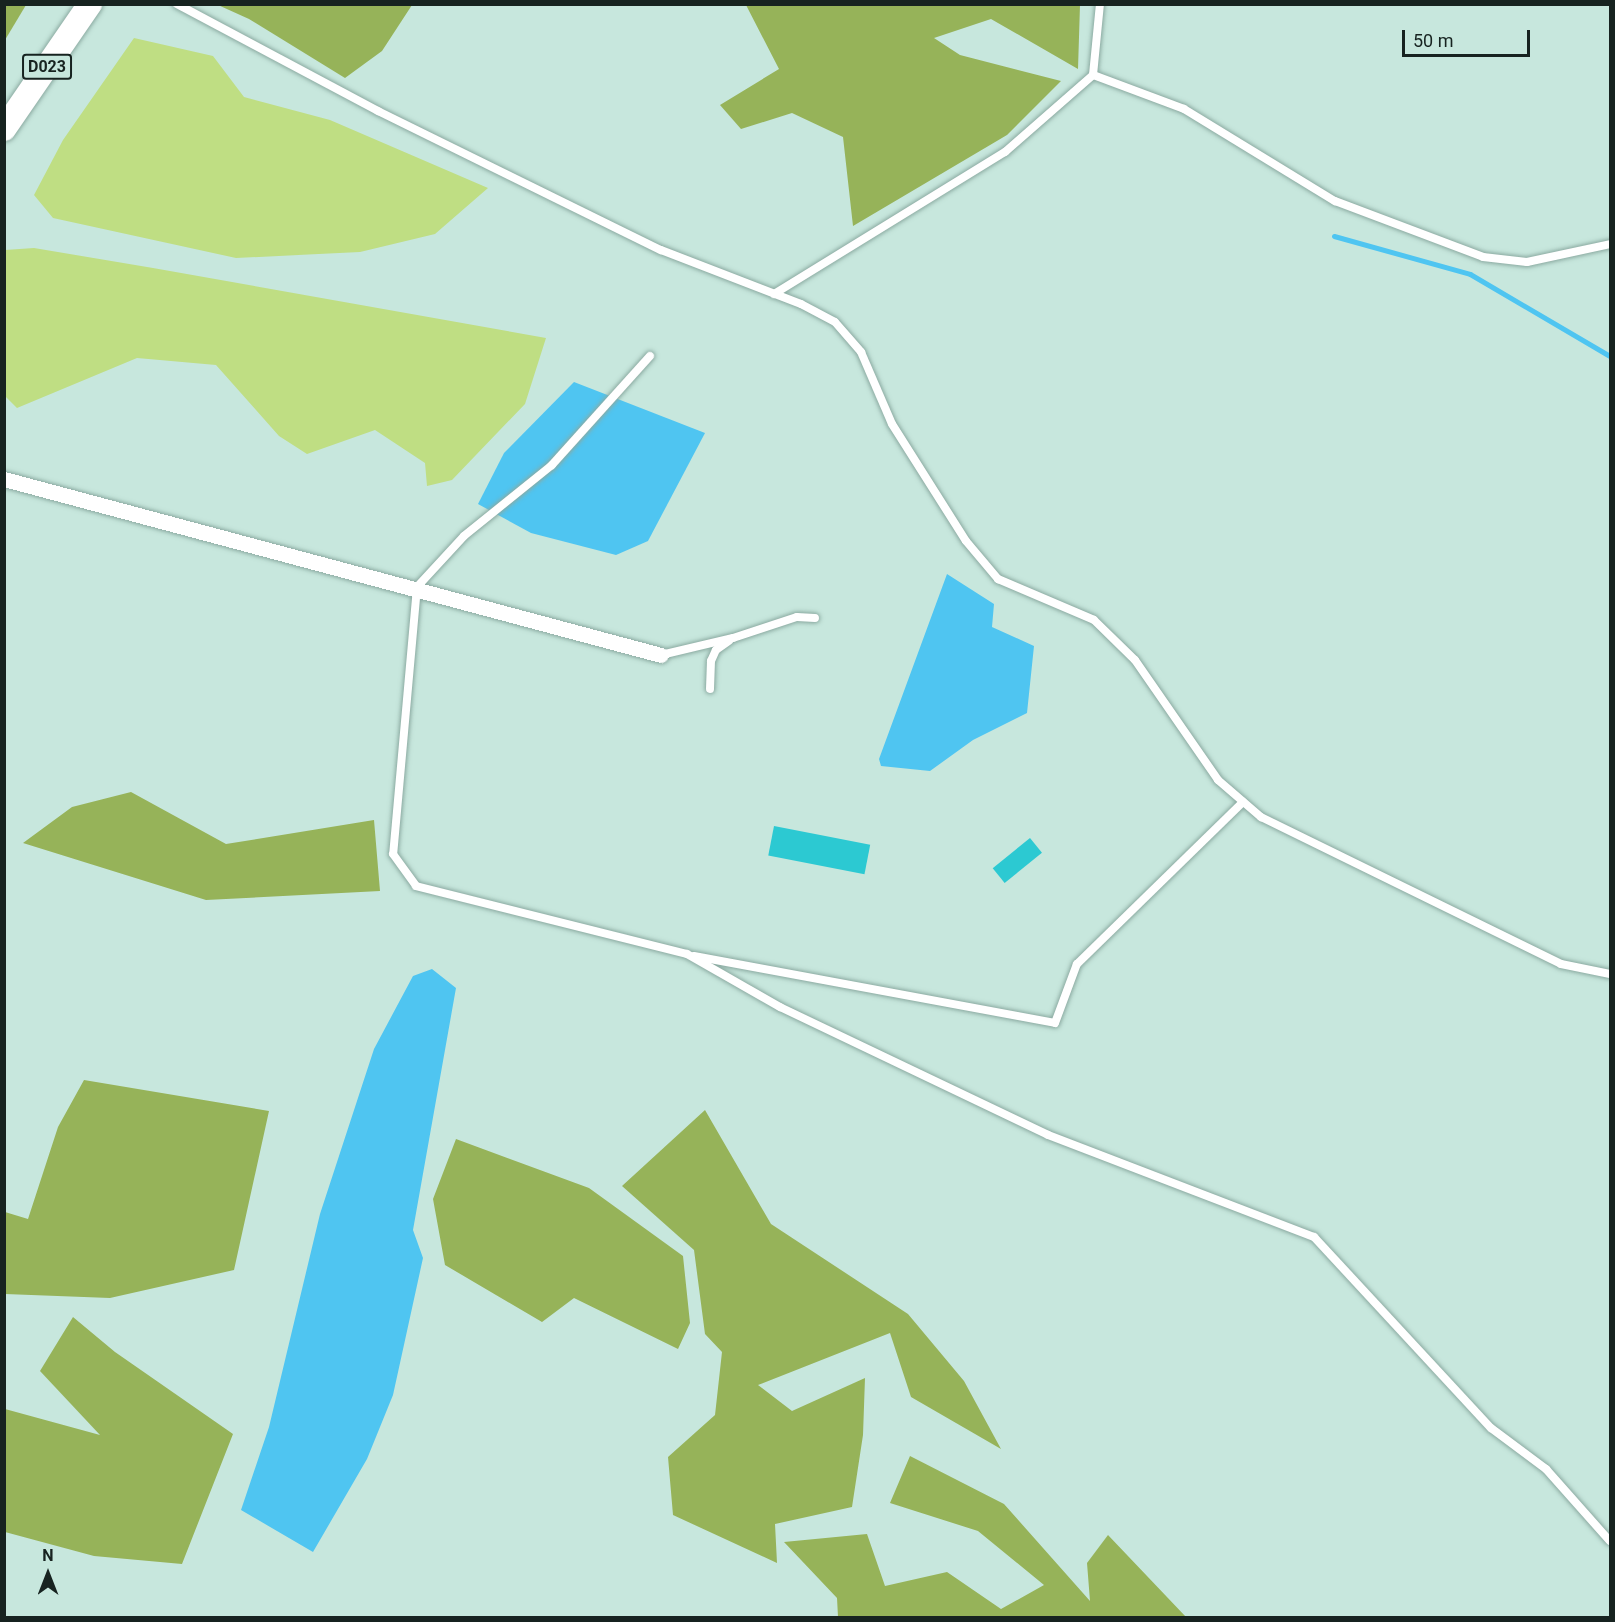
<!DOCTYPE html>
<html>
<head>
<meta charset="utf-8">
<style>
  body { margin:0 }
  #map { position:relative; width:1615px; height:1622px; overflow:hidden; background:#c7e7dd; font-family:Roboto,sans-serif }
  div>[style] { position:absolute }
  .green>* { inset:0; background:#bfde83 }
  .forest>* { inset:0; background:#96b359 }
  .water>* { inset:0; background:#4fc5f1 }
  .stream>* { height:5px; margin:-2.5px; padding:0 2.5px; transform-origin:2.5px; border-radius:2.5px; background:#4fc5f1 }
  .building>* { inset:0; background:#2cc9d2; transform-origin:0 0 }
  .roads { filter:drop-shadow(0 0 2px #8baaa1) drop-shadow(0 0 2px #8baaa1) }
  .service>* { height:8px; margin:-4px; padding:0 4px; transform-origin:4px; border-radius:4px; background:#fff }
  .minor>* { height:15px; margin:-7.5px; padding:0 7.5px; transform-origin:7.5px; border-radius:7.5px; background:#fff }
  .primary>* { height:24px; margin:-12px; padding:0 12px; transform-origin:12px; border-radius:12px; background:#fff }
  span { translate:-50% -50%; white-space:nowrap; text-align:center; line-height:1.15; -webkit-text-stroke:4.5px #c7e7dd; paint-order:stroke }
  .shield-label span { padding:2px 4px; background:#c7e7dd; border:2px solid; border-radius:4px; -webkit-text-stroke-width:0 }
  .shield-label { font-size:16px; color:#172320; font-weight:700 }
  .frame { position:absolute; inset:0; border:6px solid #172320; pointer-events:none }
  .north { position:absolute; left:18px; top:1544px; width:60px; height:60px; -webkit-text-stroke:4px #c7e7dd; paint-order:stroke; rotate:0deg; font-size:16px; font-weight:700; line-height:24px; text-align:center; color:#172320 }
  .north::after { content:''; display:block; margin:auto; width:21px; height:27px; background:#172320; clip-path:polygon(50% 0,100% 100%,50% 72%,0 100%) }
  .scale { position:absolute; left:1402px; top:30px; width:128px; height:27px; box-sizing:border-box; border:3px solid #172320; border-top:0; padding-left:8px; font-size:18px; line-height:21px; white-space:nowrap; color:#172320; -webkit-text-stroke:4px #c7e7dd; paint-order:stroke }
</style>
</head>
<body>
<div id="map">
  <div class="green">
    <i style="clip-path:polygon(134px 38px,213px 56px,244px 97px,330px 120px,488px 188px,435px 234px,360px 252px,236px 258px,53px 218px,34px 195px,63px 140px)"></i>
    <i style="clip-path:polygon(34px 248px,153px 268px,546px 338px,525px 404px,452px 480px,427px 486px,425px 463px,375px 430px,307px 454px,279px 436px,216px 365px,137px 358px,17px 408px,5px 396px,5px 250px)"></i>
  </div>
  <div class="forest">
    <i style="clip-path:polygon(5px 4px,26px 5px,5px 40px,4px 5px)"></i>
    <i style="clip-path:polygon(218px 5px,412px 5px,382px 51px,345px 78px,249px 19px)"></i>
    <i style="clip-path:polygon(746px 5px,1080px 5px,1078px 69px,991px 19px,934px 38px,960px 55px,1061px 81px,1007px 135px,853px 226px,843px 137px,792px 113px,741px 129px,720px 105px,779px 69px)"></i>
    <i style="clip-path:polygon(131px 792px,226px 844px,374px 820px,380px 891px,206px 900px,23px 843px,72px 807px)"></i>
    <i style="clip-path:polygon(84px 1080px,269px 1111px,234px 1270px,110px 1298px,5px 1294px,5px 1212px,28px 1219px,58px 1127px)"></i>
    <i style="clip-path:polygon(705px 1110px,771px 1224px,908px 1314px,964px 1381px,1001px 1449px,911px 1397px,890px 1333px,758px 1385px,792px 1411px,865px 1378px,863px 1435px,852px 1507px,775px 1524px,777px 1563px,673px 1515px,668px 1457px,715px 1415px,722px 1352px,705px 1334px,694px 1250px,622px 1186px)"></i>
    <i style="clip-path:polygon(456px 1139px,589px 1188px,683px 1256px,690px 1323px,678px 1349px,574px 1298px,542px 1322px,445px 1265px,433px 1199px)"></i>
    <i style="clip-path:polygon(73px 1317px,115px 1352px,233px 1434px,182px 1564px,94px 1556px,5px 1532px,5px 1409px,100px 1435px,40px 1371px)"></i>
    <i style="clip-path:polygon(910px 1456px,1004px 1504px,1090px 1601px,1087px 1563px,1108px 1535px,1186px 1617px,838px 1617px,837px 1598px,784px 1542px,867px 1534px,885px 1586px,947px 1572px,1001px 1609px,1044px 1585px,978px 1531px,890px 1503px)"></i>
  </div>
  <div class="water">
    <i style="clip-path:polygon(574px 382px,705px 433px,648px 541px,616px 555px,531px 533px,478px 504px,504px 453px)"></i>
    <i style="clip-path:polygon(947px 574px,994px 604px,992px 627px,1034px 646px,1027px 713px,973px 740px,930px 771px,881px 766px,879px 759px)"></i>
    <i style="clip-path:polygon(432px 969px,456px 988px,413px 1230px,423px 1258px,393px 1395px,367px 1459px,313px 1552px,241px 1510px,269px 1427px,320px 1214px,374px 1049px,413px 976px)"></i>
  </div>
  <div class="stream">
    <i style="left:1334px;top:236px;width:141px;rotate:15.6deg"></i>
    <i style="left:1470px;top:274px;width:162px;rotate:30.4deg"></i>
  </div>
  <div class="building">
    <i style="left:774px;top:826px;width:98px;height:30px;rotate:11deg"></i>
    <i style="left:1030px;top:838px;width:19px;height:48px;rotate:51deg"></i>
  </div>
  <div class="roads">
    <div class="service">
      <i style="left:177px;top:4px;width:228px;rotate:28deg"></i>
      <i style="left:378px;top:111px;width:315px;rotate:26.2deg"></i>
      <i style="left:661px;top:250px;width:150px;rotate:21.1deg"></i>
      <i style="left:801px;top:304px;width:38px;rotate:28deg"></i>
      <i style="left:835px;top:322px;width:40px;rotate:49deg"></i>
      <i style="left:861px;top:352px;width:78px;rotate:66.7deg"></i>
      <i style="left:892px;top:424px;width:138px;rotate:57.7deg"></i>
      <i style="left:966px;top:541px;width:50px;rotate:49.9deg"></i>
      <i style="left:998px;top:579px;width:104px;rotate:23.1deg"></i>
      <i style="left:1094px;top:620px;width:57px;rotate:44.3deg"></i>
      <i style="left:1135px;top:660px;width:146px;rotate:55.3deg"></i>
      <i style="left:1218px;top:780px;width:57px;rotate:40.7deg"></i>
      <i style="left:1261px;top:817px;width:334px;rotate:26.1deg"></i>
      <i style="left:1561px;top:964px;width:50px;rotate:11.5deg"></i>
      <i style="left:1093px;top:75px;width:97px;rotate:20.5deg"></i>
      <i style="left:1184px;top:109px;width:177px;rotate:31.4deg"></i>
      <i style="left:1335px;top:201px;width:158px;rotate:20.7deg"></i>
      <i style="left:1483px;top:257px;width:44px;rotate:6.5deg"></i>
      <i style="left:1527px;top:262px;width:85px;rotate:-12.2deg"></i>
      <i style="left:774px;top:294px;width:271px;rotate:-31.6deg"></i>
      <i style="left:1005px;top:152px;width:117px;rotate:-41.2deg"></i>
      <i style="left:1093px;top:75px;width:71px;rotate:-84.4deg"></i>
      <i style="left:650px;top:356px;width:147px;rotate:132deg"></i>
      <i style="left:552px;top:465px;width:113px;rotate:141.1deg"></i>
      <i style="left:464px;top:536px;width:69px;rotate:132.7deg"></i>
      <i style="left:417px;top:587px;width:268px;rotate:95.1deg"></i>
      <i style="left:393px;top:854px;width:39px;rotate:54deg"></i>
      <i style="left:416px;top:886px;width:279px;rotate:14.1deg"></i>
      <i style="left:687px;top:954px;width:107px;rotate:29.7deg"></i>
      <i style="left:780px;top:1007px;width:297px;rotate:25.5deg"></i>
      <i style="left:1048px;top:1135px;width:285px;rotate:21deg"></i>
      <i style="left:1314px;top:1237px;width:260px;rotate:47.2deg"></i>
      <i style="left:1491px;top:1428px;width:69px;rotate:36.7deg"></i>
      <i style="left:1546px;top:1469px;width:96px;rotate:48.4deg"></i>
      <i style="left:661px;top:655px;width:74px;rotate:-13.3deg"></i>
      <i style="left:733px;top:638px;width:67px;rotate:-18.2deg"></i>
      <i style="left:797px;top:617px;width:18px;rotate:3deg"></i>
      <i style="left:710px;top:689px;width:28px;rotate:-88deg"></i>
      <i style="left:711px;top:661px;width:12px;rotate:-66deg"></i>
      <i style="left:716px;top:650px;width:16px;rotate:-35deg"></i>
      <i style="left:694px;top:956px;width:367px;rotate:10.5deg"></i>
      <i style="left:1055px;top:1023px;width:63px;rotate:-69.6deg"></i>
      <i style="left:1077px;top:964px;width:232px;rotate:-44.3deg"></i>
    </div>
    <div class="minor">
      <i style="left:4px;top:479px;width:680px;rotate:15deg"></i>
    </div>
    <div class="primary">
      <i style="left:4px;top:129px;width:152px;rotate:-55.5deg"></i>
    </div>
  </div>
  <div class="shield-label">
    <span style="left:47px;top:67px">D023</span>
  </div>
  <div class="frame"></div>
  <div class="north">N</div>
  <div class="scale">50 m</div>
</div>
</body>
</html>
